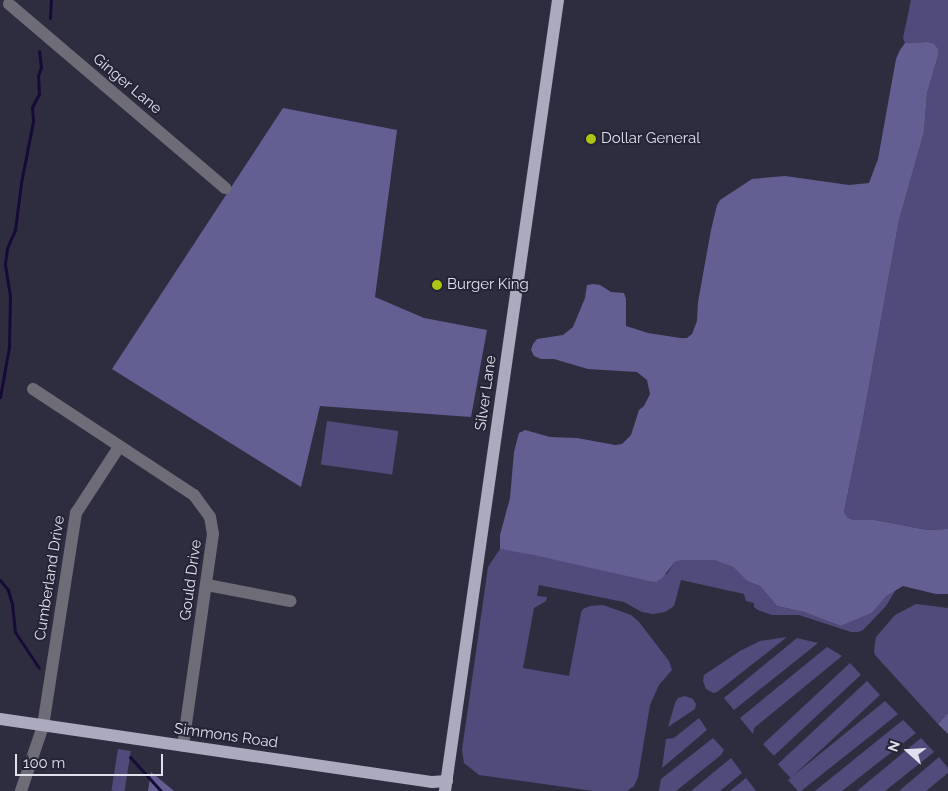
<!DOCTYPE html>
<html>
<head>
<meta charset="utf-8">
<style>
  body { margin:0 }
  #map { position:relative; width:948px; height:791px; overflow:hidden; background:#2e2d40; font-family:Raleway,sans-serif }
  div>[style] { position:absolute }
  .green>* { inset:0; background:#504b7b; transform-origin:0 0 }
  .forest>* { inset:0; background:#645f93 }
  .stream>* { height:3px; margin:-1.5px; padding:0 1.5px; transform-origin:1.5px; border-radius:1.5px; background:#160b37 }
  .minor>* { height:12px; margin:-6px; padding:0 6px; transform-origin:6px; border-radius:6px; background:#6e6d77 }
  .major>* { height:12px; margin:-6px; padding:0 6px; transform-origin:6px; border-radius:6px; background:#abaabe }
  .dots>* { width:14px; height:14px; translate:-50% -50%; box-sizing:border-box; border:2px solid #252336; border-radius:50% }
  span { translate:-50% -50%; white-space:nowrap; text-align:center; line-height:1.15; -webkit-text-stroke:4px #252336; paint-order:stroke }
  .street-label { font-size:15px; color:#e0e0ed }
  .poi-label { font-size:15px; color:#e0e0ed }
  .left { translate:0 -50%; text-align:left }
  .north { position:absolute; left:883px; top:726px; width:50px; height:50px; -webkit-text-stroke:4px #252336; paint-order:stroke; rotate:289deg; font-size:14px; font-weight:700; line-height:20px; text-align:center; color:#e0e0ed }
  .north::after { content:''; display:block; margin:auto; width:18px; height:22px; background:#e0e0ed; clip-path:polygon(50% 0,100% 100%,50% 72%,0 100%) }
  .scale { position:absolute; left:15px; top:754px; width:148px; height:22px; box-sizing:border-box; border:2px solid #e0e0ed; border-top:0; padding-left:6px; font-size:15px; line-height:18px; white-space:nowrap; color:#e0e0ed; -webkit-text-stroke:4px #252336; paint-order:stroke }
</style>
</head>
<body>
<div id="map">
  <div class="green">
    <i style="clip-path:polygon(911px 0,948px 0,948px 529px,927px 530px,875px 520px,854px 520px,848px 518px,844px 512px,863px 419px,899px 220px,924px 132px,927px 93px,938px 56px,927px 42px,905px 43px,903px 38px)"></i>
    <i style="left:327px;top:421px;width:72px;height:44px;rotate:8deg"></i>
    <i style="clip-path:polygon(500px 549px,667px 574px,675px 562px,682px 560px,714px 560px,733px 567px,747px 581px,760px 586px,777px 606px,804px 612px,841px 626px,872px 613px,885px 596px,897px 588px,886px 606px,863px 630px,858px 632px,851px 632px,799px 615px,772px 615px,758px 610px,754px 607px,754px 603px,746px 601px,744px 594px,681px 580px,674px 606px,665px 612px,653px 614px,642px 612px,624px 602px,539px 585px,537px 596px,547px 597px,546px 601px,534px 608px,523px 668px,569px 676px,581px 613px,583px 609px,590px 606px,603px 605px,631px 615px,639px 622px,669px 661px,672px 670px,659px 685px,650px 705px,638px 777px,634px 786px,627px 791px,593px 791px,479px 775px,464px 763px,462px 750px,488px 567px)"></i>
    <i style="clip-path:polygon(916px 604px,948px 608px,948px 713px,938px 724px,875px 655px,874px 651px,876px 637px,895px 615px)"></i>
    <i style="clip-path:polygon(787px 637px,717px 692px,713px 693px,706px 689px,703px 681px,704px 675px,740px 651px,760px 641px)"></i>
    <i style="clip-path:polygon(797px 638px,818px 643px,734px 710px,724px 698px)"></i>
    <i style="clip-path:polygon(827px 647px,842px 656px,754px 728px,753px 734px,740px 718px)"></i>
    <i style="left:850px;top:663px;width:16px;height:119px;rotate:47deg"></i>
    <i style="left:867px;top:681px;width:19px;height:122px;rotate:47deg"></i>
    <i style="clip-path:polygon(685px 696px,693px 699px,696px 704px,695px 709px,668px 727px,675px 703px,678px 698px)"></i>
    <i style="clip-path:polygon(885px 701px,898px 714px,801px 791px,798px 791px,788px 780px)"></i>
    <i style="clip-path:polygon(699px 718px,707px 730px,662px 768px,666px 739px,674px 738px)"></i>
    <i style="clip-path:polygon(903px 720px,916px 733px,842px 791px,815px 791px)"></i>
    <i style="clip-path:polygon(713px 738px,724px 750px,721px 755px,676px 791px,659px 791px,661px 779px)"></i>
    <i style="clip-path:polygon(921px 738px,934px 752px,885px 791px,857px 791px)"></i>
    <i style="left:118px;top:749px;width:13px;height:42px;rotate:9deg"></i>
    <i style="clip-path:polygon(939px 757px,948px 768px,948px 773px,926px 791px,899px 791px)"></i>
    <i style="clip-path:polygon(731px 758px,742px 773px,720px 791px,691px 791px)"></i>
    <i style="clip-path:polygon(746px 778px,756px 791px,730px 791px)"></i>
  </div>
  <div class="forest">
    <i style="clip-path:polygon(927px 42px,934px 44px,938px 49px,938px 56px,927px 93px,924px 132px,899px 220px,863px 419px,844px 512px,848px 518px,854px 520px,875px 520px,927px 530px,948px 529px,948px 594px,936px 594px,903px 586px,886px 596px,872px 613px,841px 626px,804px 612px,777px 606px,760px 586px,747px 581px,733px 567px,714px 560px,682px 560px,675px 562px,662px 578px,656px 582px,649px 581px,534px 555px,500px 549px,500px 535px,510px 498px,514px 452px,519px 433px,525px 430px,550px 437px,577px 438px,615px 445px,622px 444px,631px 435px,639px 410px,644px 406px,650px 394px,647px 380px,637px 372px,588px 369px,554px 359px,541px 359px,534px 356px,531px 350px,533px 344px,537px 339px,563px 335px,573px 327px,585px 298px,587px 285px,593px 284px,600px 285px,611px 292px,624px 293px,626px 299px,626px 326px,648px 333px,680px 338px,687px 338px,692px 334px,697px 321px,698px 302px,711px 230px,717px 205px,720px 200px,752px 179px,785px 176px,849px 185px,869px 183px,878px 159px,896px 59px,900px 50px,905px 43px)"></i>
    <i style="clip-path:polygon(283px 108px,397px 130px,375px 297px,424px 318px,487px 330px,471px 417px,320px 406px,301px 487px,112px 369px)"></i>
    <i style="clip-path:polygon(948px 713px,948px 734px,938px 724px)"></i>
    <i style="clip-path:polygon(151px 772px,174px 791px,148px 791px)"></i>
  </div>
  <div class="stream">
    <i style="left:50px;top:18px;width:18px;rotate:-87deg"></i>
    <i style="left:0;top:397px;width:51px;rotate:-79.8deg"></i>
    <i style="left:9px;top:347px;width:51px;rotate:-88.9deg"></i>
    <i style="left:10px;top:296px;width:33px;rotate:-99deg"></i>
    <i style="left:5px;top:263px;width:15px;rotate:-82deg"></i>
    <i style="left:7px;top:248px;width:20px;rotate:-66deg"></i>
    <i style="left:15px;top:230px;width:47px;rotate:-82.7deg"></i>
    <i style="left:21px;top:183px;width:63px;rotate:-79deg"></i>
    <i style="left:33px;top:121px;width:14px;rotate:-94deg"></i>
    <i style="left:32px;top:107px;width:15px;rotate:-62deg"></i>
    <i style="left:39px;top:94px;width:18px;rotate:-93deg"></i>
    <i style="left:38px;top:76px;width:9px;rotate:-72deg"></i>
    <i style="left:41px;top:67px;width:16px;rotate:-97deg"></i>
    <i style="left:0;top:580px;width:13px;rotate:51deg"></i>
    <i style="left:8px;top:590px;width:15px;rotate:74deg"></i>
    <i style="left:12px;top:604px;width:28px;rotate:84deg"></i>
    <i style="left:15px;top:632px;width:43px;rotate:56.3deg"></i>
    <i style="left:130px;top:757px;width:46px;rotate:47.6deg"></i>
  </div>
  <div class="minor">
    <i style="left:9px;top:4px;width:284px;rotate:40.4deg"></i>
    <i style="left:33px;top:389px;width:193px;rotate:33.4deg"></i>
    <i style="left:194px;top:495px;width:27px;rotate:54deg"></i>
    <i style="left:210px;top:517px;width:17px;rotate:80deg"></i>
    <i style="left:213px;top:534px;width:214px;rotate:98.1deg"></i>
    <i style="left:207px;top:585px;width:85px;rotate:10.9deg"></i>
    <i style="left:21px;top:791px;width:69px;rotate:-71.3deg"></i>
    <i style="left:43px;top:726px;width:216px;rotate:-81.2deg"></i>
    <i style="left:76px;top:513px;width:79px;rotate:-56.9deg"></i>
  </div>
  <div class="major">
    <i style="left:0;top:719px;width:437px;rotate:8.3deg"></i>
    <i style="left:432px;top:782px;width:15px;rotate:-4deg"></i>
    <i style="left:445px;top:791px;width:799px;rotate:-81.87deg"></i>
  </div>
  <div class="dots">
    <i style="left:591px;top:139px;background:#acc611"></i>
    <i style="left:437px;top:285px;background:#acc611"></i>
  </div>
  <div class="street-label">
    <span style="left:127px;top:84px;rotate:40deg">Ginger Lane</span>
    <span style="left:486px;top:393px;rotate:-82deg">Silver Lane</span>
    <span style="left:50px;top:578px;rotate:-81deg">Cumberland Drive</span>
    <span style="left:191px;top:580px;rotate:-82deg">Gould Drive</span>
    <span style="left:226px;top:736px;rotate:8deg">Simmons Road</span>
  </div>
  <div class="poi-label">
    <span class="left" style="left:601px;top:139px">Dollar General</span>
    <span class="left" style="left:447px;top:285px">Burger King</span>
  </div>
  <div class="north">N</div>
  <div class="scale">100 m</div>
</div>
</body>
</html>
